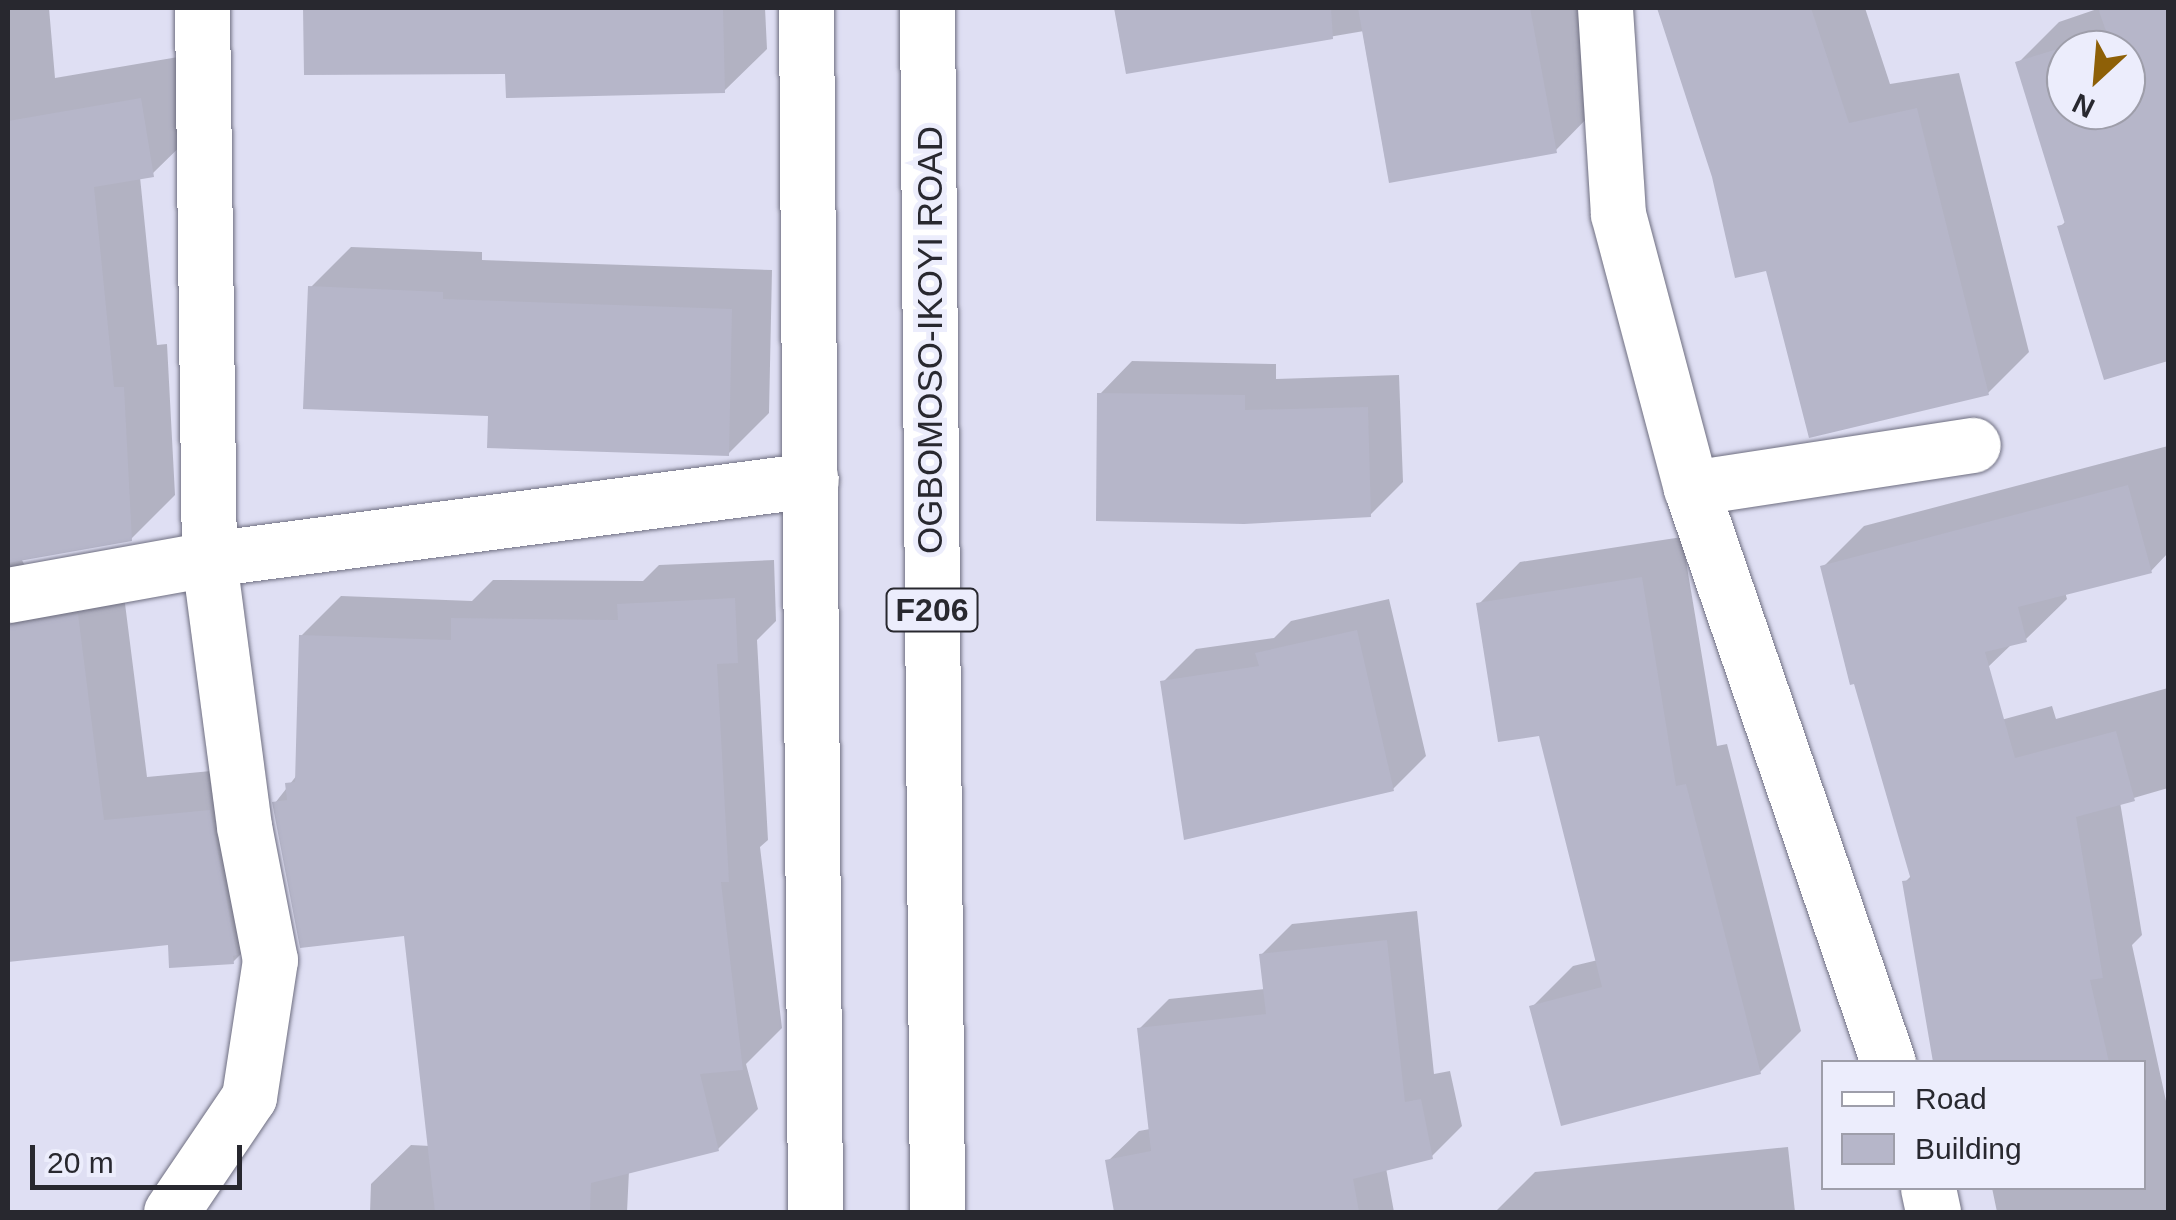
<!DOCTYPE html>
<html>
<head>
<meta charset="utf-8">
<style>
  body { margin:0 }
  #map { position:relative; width:2176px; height:1220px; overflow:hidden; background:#dfdff3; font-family:Arial,sans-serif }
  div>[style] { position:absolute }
  .shadow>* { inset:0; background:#0003 }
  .building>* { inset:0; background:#b6b6c9 }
  .roads { filter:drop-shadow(0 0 2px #6f6f81) drop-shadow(0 0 2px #6f6f81) }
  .minor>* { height:55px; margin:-27.5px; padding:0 27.5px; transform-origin:27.5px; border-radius:27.5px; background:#fff }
  .major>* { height:55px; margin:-27.5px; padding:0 27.5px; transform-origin:27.5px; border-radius:27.5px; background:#fff }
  span { translate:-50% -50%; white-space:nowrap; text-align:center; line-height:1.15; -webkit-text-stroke:10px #ecedfc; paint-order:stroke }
  .shield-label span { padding:2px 8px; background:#ecedfc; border:2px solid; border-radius:8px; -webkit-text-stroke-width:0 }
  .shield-label { font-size:32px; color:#28282f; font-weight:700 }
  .street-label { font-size:35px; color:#28282f }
  .frame { position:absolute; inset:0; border:10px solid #28282f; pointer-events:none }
  .legend { position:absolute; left:1821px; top:1060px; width:325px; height:130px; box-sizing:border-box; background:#ecedfc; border:2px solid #9e9eaa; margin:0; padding:12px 18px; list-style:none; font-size:30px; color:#28282f }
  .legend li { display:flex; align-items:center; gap:20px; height:50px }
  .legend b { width:50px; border:2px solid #9e9eaa }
  .north { position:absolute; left:2046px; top:30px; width:100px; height:100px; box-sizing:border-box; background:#ecedfc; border:2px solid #9e9eaa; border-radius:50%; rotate:206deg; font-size:28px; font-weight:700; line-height:40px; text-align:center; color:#28282f }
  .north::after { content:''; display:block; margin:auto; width:35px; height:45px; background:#8e6007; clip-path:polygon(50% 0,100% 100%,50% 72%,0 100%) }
  .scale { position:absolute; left:30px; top:1145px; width:212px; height:45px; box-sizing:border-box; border:5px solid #28282f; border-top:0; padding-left:12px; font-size:30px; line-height:35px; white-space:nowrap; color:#28282f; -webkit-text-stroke:8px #ecedfc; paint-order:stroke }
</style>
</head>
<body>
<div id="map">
  <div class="shadow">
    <i style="clip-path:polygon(8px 8px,49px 8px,55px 78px,184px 56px,196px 131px,152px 174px,140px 177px,157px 345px,167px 344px,175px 495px,131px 539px,21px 558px,28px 572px,121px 572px,147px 777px,254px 767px,277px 918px,233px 962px,170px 942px,8px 960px)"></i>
    <i style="clip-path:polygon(306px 8px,765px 8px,767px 49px,724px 91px,508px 71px,306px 73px)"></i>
    <i style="clip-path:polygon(1117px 8px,1577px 8px,1595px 110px,1556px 150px,1364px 31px,1128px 71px)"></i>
    <i style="clip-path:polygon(1672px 8px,1865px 8px,1890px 84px,1959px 73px,2029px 352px,1988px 393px,1768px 268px,1714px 176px,1663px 17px)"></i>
    <i style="clip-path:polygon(evenodd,2100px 8px,2168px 8px,2168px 358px,2106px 377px,2060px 227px,2067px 220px,2018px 63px,2059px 22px,2100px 8px,2066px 50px,2126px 50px,2126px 110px,2066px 110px,2066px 50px)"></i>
    <i style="clip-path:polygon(351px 247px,482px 252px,482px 260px,772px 270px,769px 413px,728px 454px,490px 414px,311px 287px)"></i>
    <i style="clip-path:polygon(1132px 361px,1276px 364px,1276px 379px,1399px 375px,1403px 482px,1370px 515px,1100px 394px)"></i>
    <i style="clip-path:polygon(2168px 446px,2168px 553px,2151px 571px,2065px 592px,2067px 599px,2026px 639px,2013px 643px,1988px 667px,1990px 723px,2052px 706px,2056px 719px,2168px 688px,2168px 788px,2120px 802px,2142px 935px,2132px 945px,2168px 1110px,2168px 1212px,1997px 1212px,1992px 1188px,2144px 1188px,2144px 1062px,1955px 1062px,1942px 1002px,1905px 882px,1912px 875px,1823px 567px,1864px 526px)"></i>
    <i style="clip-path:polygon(1682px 537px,1717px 746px,1727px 744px,1801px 1031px,1760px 1072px,1532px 1007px,1573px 966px,1598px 960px,1541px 733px,1479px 604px,1520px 562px)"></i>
    <i style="clip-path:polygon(774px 560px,776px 621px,757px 640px,768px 840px,760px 847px,782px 1028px,746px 1064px,758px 1109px,718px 1149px,629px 1171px,627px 1212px,370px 1212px,371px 1184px,411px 1145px,430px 1146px,406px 933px,275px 803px,297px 775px,301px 636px,341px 596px,472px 601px,493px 580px,643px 581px,659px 565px)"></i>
    <i style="clip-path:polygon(1389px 599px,1426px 756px,1393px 789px,1163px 682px,1196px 649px,1274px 638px,1291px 621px)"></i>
    <i style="clip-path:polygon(1417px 911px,1434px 1074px,1450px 1071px,1462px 1126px,1431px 1157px,1386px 1168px,1394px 1212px,1118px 1212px,1108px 1161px,1139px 1131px,1150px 1129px,1139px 1029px,1169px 999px,1265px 989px,1262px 954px,1292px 924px)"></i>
    <i style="clip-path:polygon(1788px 1147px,1795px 1212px,1495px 1212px,1535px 1172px)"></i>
  </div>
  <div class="building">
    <i style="clip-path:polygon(303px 8px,723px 8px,725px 93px,506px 98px,505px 74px,304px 75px)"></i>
    <i style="clip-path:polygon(1114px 8px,1331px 8px,1333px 39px,1126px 74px)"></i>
    <i style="clip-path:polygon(1358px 8px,1530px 8px,1557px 153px,1389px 183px)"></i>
    <i style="clip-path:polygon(1657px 8px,1811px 8px,1849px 123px,1917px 108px,1989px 395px,1809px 438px,1766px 271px,1735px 278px,1712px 177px)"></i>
    <i style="clip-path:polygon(evenodd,2098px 8px,2168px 8px,2168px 361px,2104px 380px,2057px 226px,2065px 224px,2015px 62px,2107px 34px,2098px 8px,2066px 50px,2126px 50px,2126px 110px,2066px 110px,2066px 50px)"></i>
    <i style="clip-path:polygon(141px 98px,154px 177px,94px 187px,114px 387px,124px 387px,132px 541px,8px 563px,8px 121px)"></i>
    <i style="clip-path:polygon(308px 286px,443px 292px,443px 299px,732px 309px,729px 456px,487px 448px,488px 416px,303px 409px)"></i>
    <i style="clip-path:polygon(1097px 393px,1245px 395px,1245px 410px,1368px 407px,1371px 517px,1244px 524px,1096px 521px)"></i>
    <i style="clip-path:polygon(2128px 485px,2152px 573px,2018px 607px,2027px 642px,1985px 652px,2015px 758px,2116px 731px,2135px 801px,2076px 817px,2103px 978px,2090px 980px,2109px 1062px,1933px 1062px,1902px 881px,1911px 880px,1854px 684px,1850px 685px,1820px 566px)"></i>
    <i style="clip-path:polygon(1642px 577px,1676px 786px,1686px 784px,1761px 1074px,1561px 1126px,1529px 1006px,1602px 987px,1539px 736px,1498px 742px,1476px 603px)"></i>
    <i style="clip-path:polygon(735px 598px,738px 663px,717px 664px,729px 882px,721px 882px,743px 1070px,700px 1074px,719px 1151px,591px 1183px,590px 1212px,435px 1212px,404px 936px,300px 948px,272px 802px,287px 800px,285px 783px,295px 782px,299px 635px,451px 640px,451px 618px,618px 620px,617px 604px)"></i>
    <i style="clip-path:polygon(78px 614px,104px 820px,210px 810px,237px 955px,233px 956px,234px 964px,169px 968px,168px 945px,8px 962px,8px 625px)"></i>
    <i style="clip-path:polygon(1357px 630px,1394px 791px,1184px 840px,1160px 681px,1259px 666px,1255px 653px)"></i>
    <i style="clip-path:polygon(1387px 940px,1405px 1102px,1421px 1099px,1433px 1159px,1353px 1179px,1359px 1212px,1114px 1212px,1105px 1160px,1151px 1151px,1137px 1028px,1266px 1014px,1259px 954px)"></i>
  </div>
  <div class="roads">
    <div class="minor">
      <i style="left:1605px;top:8px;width:206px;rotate:86.4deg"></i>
      <i style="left:1618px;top:214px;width:284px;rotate:75.1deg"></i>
      <i style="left:1691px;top:488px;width:607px;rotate:71.06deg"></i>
      <i style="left:1691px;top:488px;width:285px;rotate:-8.7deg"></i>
      <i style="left:8px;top:595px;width:204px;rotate:-10.2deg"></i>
      <i style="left:209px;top:559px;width:607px;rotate:-7.48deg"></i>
      <i style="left:1928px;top:1188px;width:25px;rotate:78deg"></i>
      <i style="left:171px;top:1212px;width:139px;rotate:-55.9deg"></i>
      <i style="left:249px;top:1097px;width:139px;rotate:-81.3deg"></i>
      <i style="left:270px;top:960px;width:136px;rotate:-101deg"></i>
      <i style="left:244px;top:826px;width:269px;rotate:-97.5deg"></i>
      <i style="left:209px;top:559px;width:551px;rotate:-90.73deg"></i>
    </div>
    <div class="major">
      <i style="left:806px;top:8px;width:1204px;rotate:89.57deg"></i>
      <i style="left:927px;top:8px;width:1204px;rotate:89.52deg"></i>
    </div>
  </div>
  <div class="shield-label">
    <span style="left:932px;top:610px">F206</span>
  </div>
  <div class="street-label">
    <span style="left:930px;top:340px;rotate:-90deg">OGBOMOSO-IKOYI ROAD</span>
  </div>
  <div class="frame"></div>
  <ul class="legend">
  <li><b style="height:12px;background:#fff"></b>Road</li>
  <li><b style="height:28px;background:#b6b6c9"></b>Building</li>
  </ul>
  <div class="north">N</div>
  <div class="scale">20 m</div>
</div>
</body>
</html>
